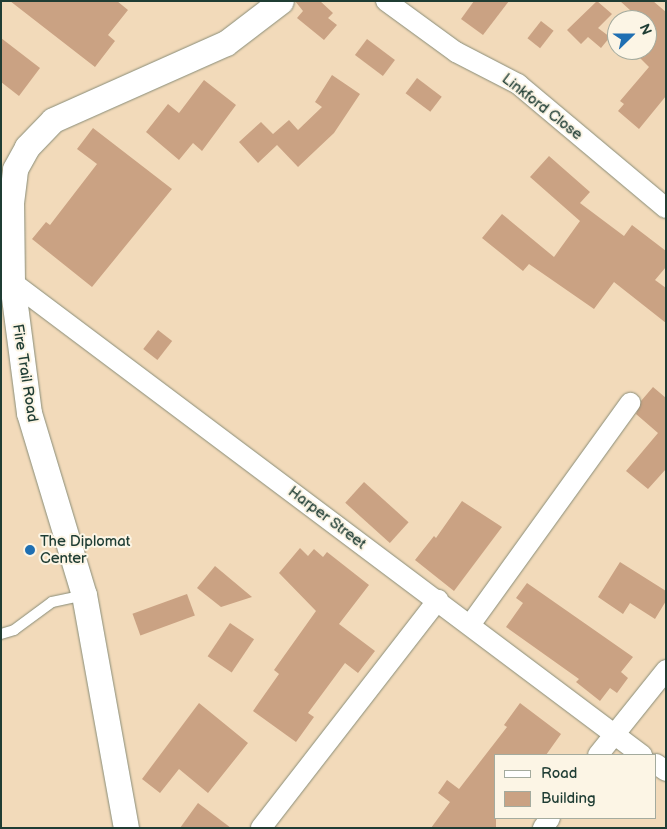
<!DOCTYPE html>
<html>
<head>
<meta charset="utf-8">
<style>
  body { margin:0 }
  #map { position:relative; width:667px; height:829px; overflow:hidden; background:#f2daba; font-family:"Balsamiq Sans",sans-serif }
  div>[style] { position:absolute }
  .building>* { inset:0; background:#caa283; transform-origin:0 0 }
  .roads { filter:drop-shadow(0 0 1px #888c77) drop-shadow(0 0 1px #888c77) }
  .service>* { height:10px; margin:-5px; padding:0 5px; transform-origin:5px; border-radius:5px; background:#fff }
  .minor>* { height:20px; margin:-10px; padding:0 10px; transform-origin:10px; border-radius:10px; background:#fff }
  .tertiary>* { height:25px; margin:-12.5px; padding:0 12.5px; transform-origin:12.5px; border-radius:12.5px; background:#fff }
  .dots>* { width:14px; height:14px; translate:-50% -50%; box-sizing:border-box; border:2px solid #fcf5e5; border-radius:50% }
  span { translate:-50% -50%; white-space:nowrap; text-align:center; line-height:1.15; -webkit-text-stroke:4px #fcf5e5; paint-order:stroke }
  .street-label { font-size:15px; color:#1f3d34 }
  .poi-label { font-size:15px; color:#1f3d34 }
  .left { translate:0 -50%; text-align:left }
  .frame { position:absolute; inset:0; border:2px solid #1f3d34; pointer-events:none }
  .legend { position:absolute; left:494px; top:754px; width:162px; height:65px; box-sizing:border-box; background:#fcf5e5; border:1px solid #a4ab9e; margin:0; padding:6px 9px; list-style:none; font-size:15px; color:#1f3d34 }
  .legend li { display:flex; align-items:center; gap:10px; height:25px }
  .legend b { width:25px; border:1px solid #a4ab9e }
  .north { position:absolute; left:607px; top:10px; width:50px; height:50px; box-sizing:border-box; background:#fcf5e5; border:1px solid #a4ab9e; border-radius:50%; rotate:68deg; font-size:14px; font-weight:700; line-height:20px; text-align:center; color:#1f3d34 }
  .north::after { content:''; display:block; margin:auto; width:18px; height:22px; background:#1f6fb2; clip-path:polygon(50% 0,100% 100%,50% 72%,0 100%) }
</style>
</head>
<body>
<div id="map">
  <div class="building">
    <i style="clip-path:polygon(10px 1px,117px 1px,128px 10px,108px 35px,115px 41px,95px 67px)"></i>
    <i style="clip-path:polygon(295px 1px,320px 1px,333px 13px,328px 18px,337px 25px,324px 40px,297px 18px,303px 11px)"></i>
    <i style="clip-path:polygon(474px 1px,509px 1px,483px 35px,461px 19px)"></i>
    <i style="clip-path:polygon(597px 1px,612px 14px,598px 28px,610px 37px,601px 48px,588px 37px,581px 44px,567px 30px)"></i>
    <i style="clip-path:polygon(620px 1px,653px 1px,666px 12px,666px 96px,639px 129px,618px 111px,624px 104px,620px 101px,649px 67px,632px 50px,647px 50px,647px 20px,641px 20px)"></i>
    <i style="left:541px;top:21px;width:16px;height:22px;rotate:38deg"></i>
    <i style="clip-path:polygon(1px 38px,40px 68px,19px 96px,1px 82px)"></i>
    <i style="left:367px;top:39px;width:35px;height:20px;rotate:37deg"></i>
    <i style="clip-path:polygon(332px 75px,360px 94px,334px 133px,298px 167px,277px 145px,258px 163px,239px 142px,261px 122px,273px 134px,289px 120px,298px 130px,322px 107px,315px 102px)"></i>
    <i style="left:417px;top:78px;width:31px;height:19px;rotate:37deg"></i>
    <i style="clip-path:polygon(204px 80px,236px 105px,202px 151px,193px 143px,179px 160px,146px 132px,168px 104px,179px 113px)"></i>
    <i style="clip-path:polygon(93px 128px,172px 189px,92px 287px,32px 239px,46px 222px,50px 225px,97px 164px,77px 149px)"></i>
    <i style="clip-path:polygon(549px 156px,590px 192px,580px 203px,624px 236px,632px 225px,666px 251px,666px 267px,655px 280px,666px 288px,666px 323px,614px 282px,594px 309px,529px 264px,523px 271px,482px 238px,502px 214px,554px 257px,580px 221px,530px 177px)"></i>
    <i style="left:158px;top:330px;width:18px;height:24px;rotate:38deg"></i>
    <i style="clip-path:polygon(653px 387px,666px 398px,666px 469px,648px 489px,626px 471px,658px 433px,636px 414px,641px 401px)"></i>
    <i style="left:364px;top:482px;width:60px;height:28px;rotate:42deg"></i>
    <i style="clip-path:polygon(462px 501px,502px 527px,454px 591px,415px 560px,434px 536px,436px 538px)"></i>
    <i style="clip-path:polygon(300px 548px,308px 556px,314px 549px,323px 557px,327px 552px,369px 585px,339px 624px,375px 651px,358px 673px,345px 663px,308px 713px,314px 717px,296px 742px,253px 711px,279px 674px,274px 670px,316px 611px,279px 573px)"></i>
    <i style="clip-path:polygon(620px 562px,666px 591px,666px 601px,655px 619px,630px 603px,623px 614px,598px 597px)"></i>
    <i style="clip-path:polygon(215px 566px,252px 597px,221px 607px,197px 588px)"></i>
    <i style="clip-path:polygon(527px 583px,633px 657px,621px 672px,628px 678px,617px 693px,610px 688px,600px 701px,576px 682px,579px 679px,506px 627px,523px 603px,516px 598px)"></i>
    <i style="left:187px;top:594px;width:23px;height:58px;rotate:70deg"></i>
    <i style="left:230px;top:623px;width:29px;height:40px;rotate:34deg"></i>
    <i style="clip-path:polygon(199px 703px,248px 743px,208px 793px,179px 769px,160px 793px,142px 779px)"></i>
    <i style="clip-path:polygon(520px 703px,561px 734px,546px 755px,496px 755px,496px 828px,431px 828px,450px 802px,438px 793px,447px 780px,459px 789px,507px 727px,504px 725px)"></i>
    <i style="clip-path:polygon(198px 803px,231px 828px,180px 828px)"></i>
  </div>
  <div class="roads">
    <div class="service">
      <i style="left:1px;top:634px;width:14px;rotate:-17deg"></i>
      <i style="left:14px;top:630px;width:47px;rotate:-36.4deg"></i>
      <i style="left:52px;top:602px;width:33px;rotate:-12deg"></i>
    </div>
    <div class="minor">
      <i style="left:386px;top:1px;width:87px;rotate:36.1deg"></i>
      <i style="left:456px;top:52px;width:70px;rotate:27.3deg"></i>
      <i style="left:518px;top:84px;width:193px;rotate:40deg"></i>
      <i style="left:4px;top:276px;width:798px;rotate:36.9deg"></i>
      <i style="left:470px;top:625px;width:274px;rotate:-54.2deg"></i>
      <i style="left:598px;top:755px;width:109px;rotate:-51.3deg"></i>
      <i style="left:656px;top:764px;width:12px;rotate:35deg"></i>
      <i style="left:261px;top:828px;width:289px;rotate:-52.2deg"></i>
      <i style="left:543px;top:828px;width:12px;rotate:-55deg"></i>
    </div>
    <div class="tertiary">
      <i style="left:126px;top:828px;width:237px;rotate:-100.2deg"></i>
      <i style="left:84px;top:595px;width:190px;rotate:-106.8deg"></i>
      <i style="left:29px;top:413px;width:132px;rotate:-97.4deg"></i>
      <i style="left:12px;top:282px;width:79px;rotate:-90.7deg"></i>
      <i style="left:11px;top:203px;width:34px;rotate:-83deg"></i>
      <i style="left:15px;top:169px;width:25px;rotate:-61deg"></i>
      <i style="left:27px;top:147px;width:37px;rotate:-46deg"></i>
      <i style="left:53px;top:120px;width:189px;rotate:-24deg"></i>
      <i style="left:226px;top:43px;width:69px;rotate:-37.4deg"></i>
    </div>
  </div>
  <div class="dots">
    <i style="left:30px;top:550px;background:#1f6fb2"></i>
  </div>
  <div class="street-label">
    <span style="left:542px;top:107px;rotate:38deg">Linkford Close</span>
    <span style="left:25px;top:373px;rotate:81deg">Fire Trail Road</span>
    <span style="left:327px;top:518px;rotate:37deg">Harper Street</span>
  </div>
  <div class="poi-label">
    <span class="left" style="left:40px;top:550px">The Diplomat<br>Center</span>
  </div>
  <div class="frame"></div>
  <ul class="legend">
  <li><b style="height:6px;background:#fff"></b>Road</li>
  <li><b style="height:14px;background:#caa283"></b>Building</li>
  </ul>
  <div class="north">N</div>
</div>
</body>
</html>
